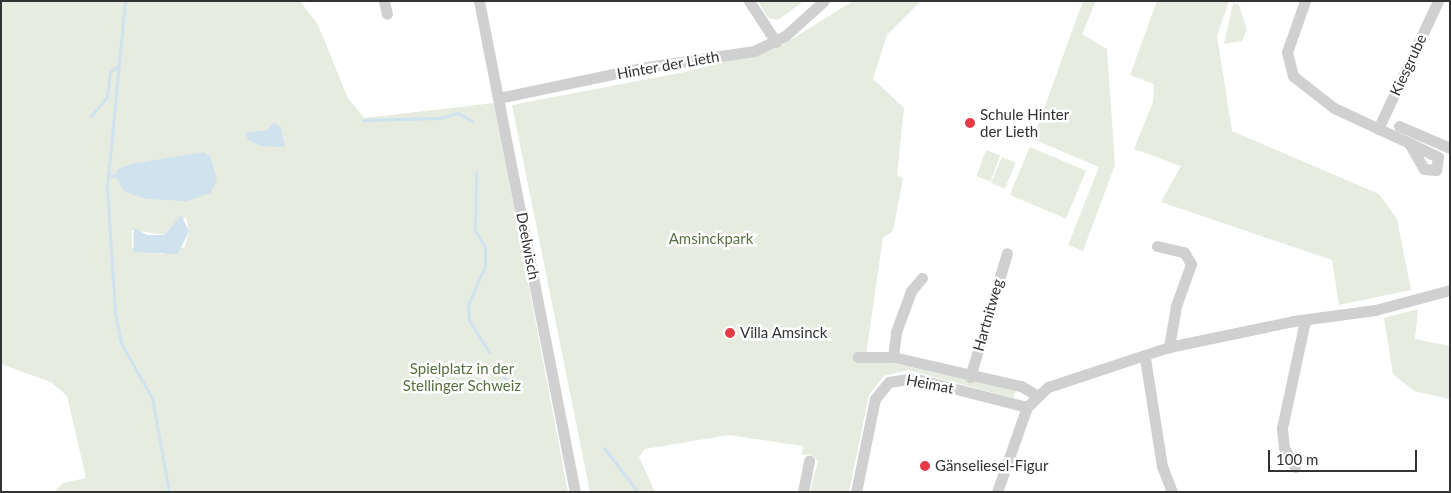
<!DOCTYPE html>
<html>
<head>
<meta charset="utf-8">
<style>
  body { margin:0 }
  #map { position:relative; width:1451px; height:493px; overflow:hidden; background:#fff; font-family:Lato,sans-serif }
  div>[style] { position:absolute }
  .green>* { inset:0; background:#e6ecdf; transform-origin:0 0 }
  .water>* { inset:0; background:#cfe2ee }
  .stream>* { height:3px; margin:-1.5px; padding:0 1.5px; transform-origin:1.5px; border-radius:1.5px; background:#cfe2ee }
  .minor>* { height:11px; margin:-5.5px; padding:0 5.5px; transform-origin:5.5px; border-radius:5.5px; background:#d0d0d0 }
  .dots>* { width:14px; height:14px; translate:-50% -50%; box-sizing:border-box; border:2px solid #fff; border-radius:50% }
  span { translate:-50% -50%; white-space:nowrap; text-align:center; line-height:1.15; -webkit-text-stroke:5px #fff; paint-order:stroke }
  .street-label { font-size:15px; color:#333 }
  .poi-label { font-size:15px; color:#333 }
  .left { translate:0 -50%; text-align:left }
  .park-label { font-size:15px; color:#56703f }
  .frame { position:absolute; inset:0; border:2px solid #333; pointer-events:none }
  .scale { position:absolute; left:1268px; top:450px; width:149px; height:22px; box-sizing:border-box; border:2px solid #333; border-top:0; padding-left:6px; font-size:15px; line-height:18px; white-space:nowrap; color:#333; -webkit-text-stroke:4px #fff; paint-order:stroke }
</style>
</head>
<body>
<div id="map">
  <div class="green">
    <i style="clip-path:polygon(evenodd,1px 1px,300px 1px,318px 25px,348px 98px,364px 118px,494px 103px,568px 492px,54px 492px,63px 483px,86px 478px,67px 396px,51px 382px,1px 364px,1px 1px,186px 217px,189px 231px,185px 247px,161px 254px,132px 248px,132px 230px,165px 235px,186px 217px)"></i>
    <i style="clip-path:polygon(758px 1px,804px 1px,778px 20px,768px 18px)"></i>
    <i style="clip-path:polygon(853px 1px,921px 1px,887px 35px,873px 79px,904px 108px,897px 175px,903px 178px,893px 231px,883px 238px,865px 362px,886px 362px,1016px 390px,1013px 398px,908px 370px,884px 376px,869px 395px,849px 492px,810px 492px,818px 461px,810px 454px,802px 455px,803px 446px,729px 435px,645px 449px,639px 457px,655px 492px,590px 492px,512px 105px,685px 72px,779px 47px)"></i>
    <i style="clip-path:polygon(1083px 1px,1096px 1px,1082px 34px,1107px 49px,1115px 165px,1083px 251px,1068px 245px,1099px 167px,1033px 139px)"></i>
    <i style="clip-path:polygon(1157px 1px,1229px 1px,1217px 36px,1232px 131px,1379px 194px,1397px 219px,1411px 290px,1339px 305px,1332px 260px,1161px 202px,1181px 166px,1134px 149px,1153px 102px,1154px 84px,1130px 75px)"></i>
    <i style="clip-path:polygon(1233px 3px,1239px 5px,1247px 30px,1242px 41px,1224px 44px)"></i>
    <i style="left:1030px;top:147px;width:61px;height:52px;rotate:23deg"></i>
    <i style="left:986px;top:150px;width:15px;height:28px;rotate:20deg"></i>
    <i style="left:1002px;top:157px;width:15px;height:28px;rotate:23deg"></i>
    <i style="clip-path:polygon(1418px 309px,1415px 339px,1450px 346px,1450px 399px,1414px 391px,1393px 374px,1384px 318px)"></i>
  </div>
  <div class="water">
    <i style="clip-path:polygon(274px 123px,281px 127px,285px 147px,261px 146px,248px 140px,246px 133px,267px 130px)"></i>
    <i style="clip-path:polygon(204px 152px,210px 156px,217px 179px,211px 193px,187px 201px,147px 199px,125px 192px,115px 176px,118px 169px,131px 164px)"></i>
    <i style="clip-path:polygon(181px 215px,189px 231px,178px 254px,133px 252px,134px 228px,147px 235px,165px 235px)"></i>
  </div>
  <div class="stream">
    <i style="left:125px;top:1px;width:188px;rotate:95.5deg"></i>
    <i style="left:107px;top:188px;width:124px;rotate:86.3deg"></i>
    <i style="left:115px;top:312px;width:32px;rotate:79deg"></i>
    <i style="left:121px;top:343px;width:63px;rotate:60.6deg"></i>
    <i style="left:152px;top:398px;width:96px;rotate:79.7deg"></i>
    <i style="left:91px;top:116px;width:25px;rotate:-50deg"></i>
    <i style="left:107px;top:97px;width:25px;rotate:-83deg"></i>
    <i style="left:110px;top:72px;width:10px;rotate:-37deg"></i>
    <i style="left:363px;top:120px;width:77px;rotate:-1.5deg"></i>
    <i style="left:440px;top:118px;width:19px;rotate:-16deg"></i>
    <i style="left:458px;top:113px;width:16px;rotate:30deg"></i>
    <i style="left:476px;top:173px;width:57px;rotate:91deg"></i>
    <i style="left:475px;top:230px;width:20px;rotate:60deg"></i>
    <i style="left:485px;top:247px;width:19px;rotate:90deg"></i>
    <i style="left:485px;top:266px;width:43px;rotate:113.6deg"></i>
    <i style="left:468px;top:305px;width:15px;rotate:86deg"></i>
    <i style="left:469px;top:320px;width:38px;rotate:58deg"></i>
    <i style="left:108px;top:175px;width:7px;rotate:8deg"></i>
    <i style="left:499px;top:363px;width:32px;rotate:70deg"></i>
    <i style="left:604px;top:448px;width:56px;rotate:52.3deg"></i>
  </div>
  <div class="minor">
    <i style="left:384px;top:1px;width:13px;rotate:77deg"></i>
    <i style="left:479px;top:1px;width:500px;rotate:78.94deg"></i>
    <i style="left:749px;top:1px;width:49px;rotate:56.6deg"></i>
    <i style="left:1305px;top:1px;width:54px;rotate:109.4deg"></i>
    <i style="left:1287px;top:52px;width:25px;rotate:76deg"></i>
    <i style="left:1293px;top:76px;width:52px;rotate:38deg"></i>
    <i style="left:1334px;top:108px;width:83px;rotate:25deg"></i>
    <i style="left:1409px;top:143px;width:30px;rotate:60deg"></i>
    <i style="left:1424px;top:169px;width:12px;rotate:5deg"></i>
    <i style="left:1436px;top:170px;width:13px;rotate:-81deg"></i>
    <i style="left:1438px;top:157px;width:32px;rotate:-154deg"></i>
    <i style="left:498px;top:98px;width:152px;rotate:-11.8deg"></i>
    <i style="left:647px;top:67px;width:108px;rotate:-8.5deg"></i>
    <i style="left:754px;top:51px;width:34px;rotate:-26deg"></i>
    <i style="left:785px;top:36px;width:52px;rotate:-41.9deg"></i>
    <i style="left:1399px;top:126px;width:56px;rotate:23.3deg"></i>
    <i style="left:1378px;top:129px;width:141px;rotate:-64.9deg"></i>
    <i style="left:1157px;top:246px;width:28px;rotate:13deg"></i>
    <i style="left:1184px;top:252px;width:14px;rotate:60deg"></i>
    <i style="left:1191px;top:264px;width:45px;rotate:109.7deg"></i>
    <i style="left:1176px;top:306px;width:42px;rotate:99.7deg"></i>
    <i style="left:858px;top:357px;width:35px"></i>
    <i style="left:893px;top:357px;width:131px;rotate:12.8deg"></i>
    <i style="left:1021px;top:386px;width:17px;rotate:31deg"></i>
    <i style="left:893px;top:357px;width:25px;rotate:-83deg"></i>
    <i style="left:896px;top:332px;width:44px;rotate:-69.9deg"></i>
    <i style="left:911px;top:291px;width:17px;rotate:-50deg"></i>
    <i style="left:1145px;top:358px;width:109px;rotate:81.1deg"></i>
    <i style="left:1162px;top:466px;width:26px;rotate:69deg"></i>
    <i style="left:970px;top:377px;width:129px;rotate:-73.4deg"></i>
    <i style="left:1295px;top:467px;width:22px;rotate:-120deg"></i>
    <i style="left:1284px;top:448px;width:20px;rotate:-96deg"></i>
    <i style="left:1282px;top:428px;width:109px;rotate:-77.9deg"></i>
    <i style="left:803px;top:492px;width:32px;rotate:-79deg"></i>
    <i style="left:856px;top:492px;width:95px;rotate:-78.5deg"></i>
    <i style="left:875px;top:399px;width:22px;rotate:-51deg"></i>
    <i style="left:889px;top:382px;width:24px;rotate:-9deg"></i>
    <i style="left:913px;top:378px;width:118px;rotate:14.3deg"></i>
    <i style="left:997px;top:492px;width:90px;rotate:-70.6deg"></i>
    <i style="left:1027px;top:407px;width:29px;rotate:-44deg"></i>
    <i style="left:1048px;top:387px;width:127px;rotate:-18.3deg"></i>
    <i style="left:1169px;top:347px;width:127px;rotate:-11.8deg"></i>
    <i style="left:1293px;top:321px;width:83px;rotate:-7.6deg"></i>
    <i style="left:1375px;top:310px;width:78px;rotate:-14.9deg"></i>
  </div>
  <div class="dots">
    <i style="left:970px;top:123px;background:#e63946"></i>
    <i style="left:730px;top:333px;background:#e63946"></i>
    <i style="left:925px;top:466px;background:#e63946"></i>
  </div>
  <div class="street-label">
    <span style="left:668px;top:65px;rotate:-10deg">Hinter der Lieth</span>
    <span style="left:1408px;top:65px;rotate:-65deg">Kiesgrube</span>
    <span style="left:528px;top:246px;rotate:79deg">Deelwisch</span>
    <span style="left:988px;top:315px;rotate:-74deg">Hartnitweg</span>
    <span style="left:930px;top:384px;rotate:11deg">Heimat</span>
  </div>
  <div class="poi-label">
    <span class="left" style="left:980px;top:123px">Schule Hinter<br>der Lieth</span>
    <span class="left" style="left:740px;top:333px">Villa Amsinck</span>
    <span class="left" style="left:935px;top:466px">Gänseliesel-Figur</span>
  </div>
  <div class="park-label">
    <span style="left:711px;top:239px">Amsinckpark</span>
    <span style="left:462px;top:377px">Spielplatz in der<br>Stellinger Schweiz</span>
  </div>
  <div class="frame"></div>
  <div class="scale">100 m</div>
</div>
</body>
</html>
